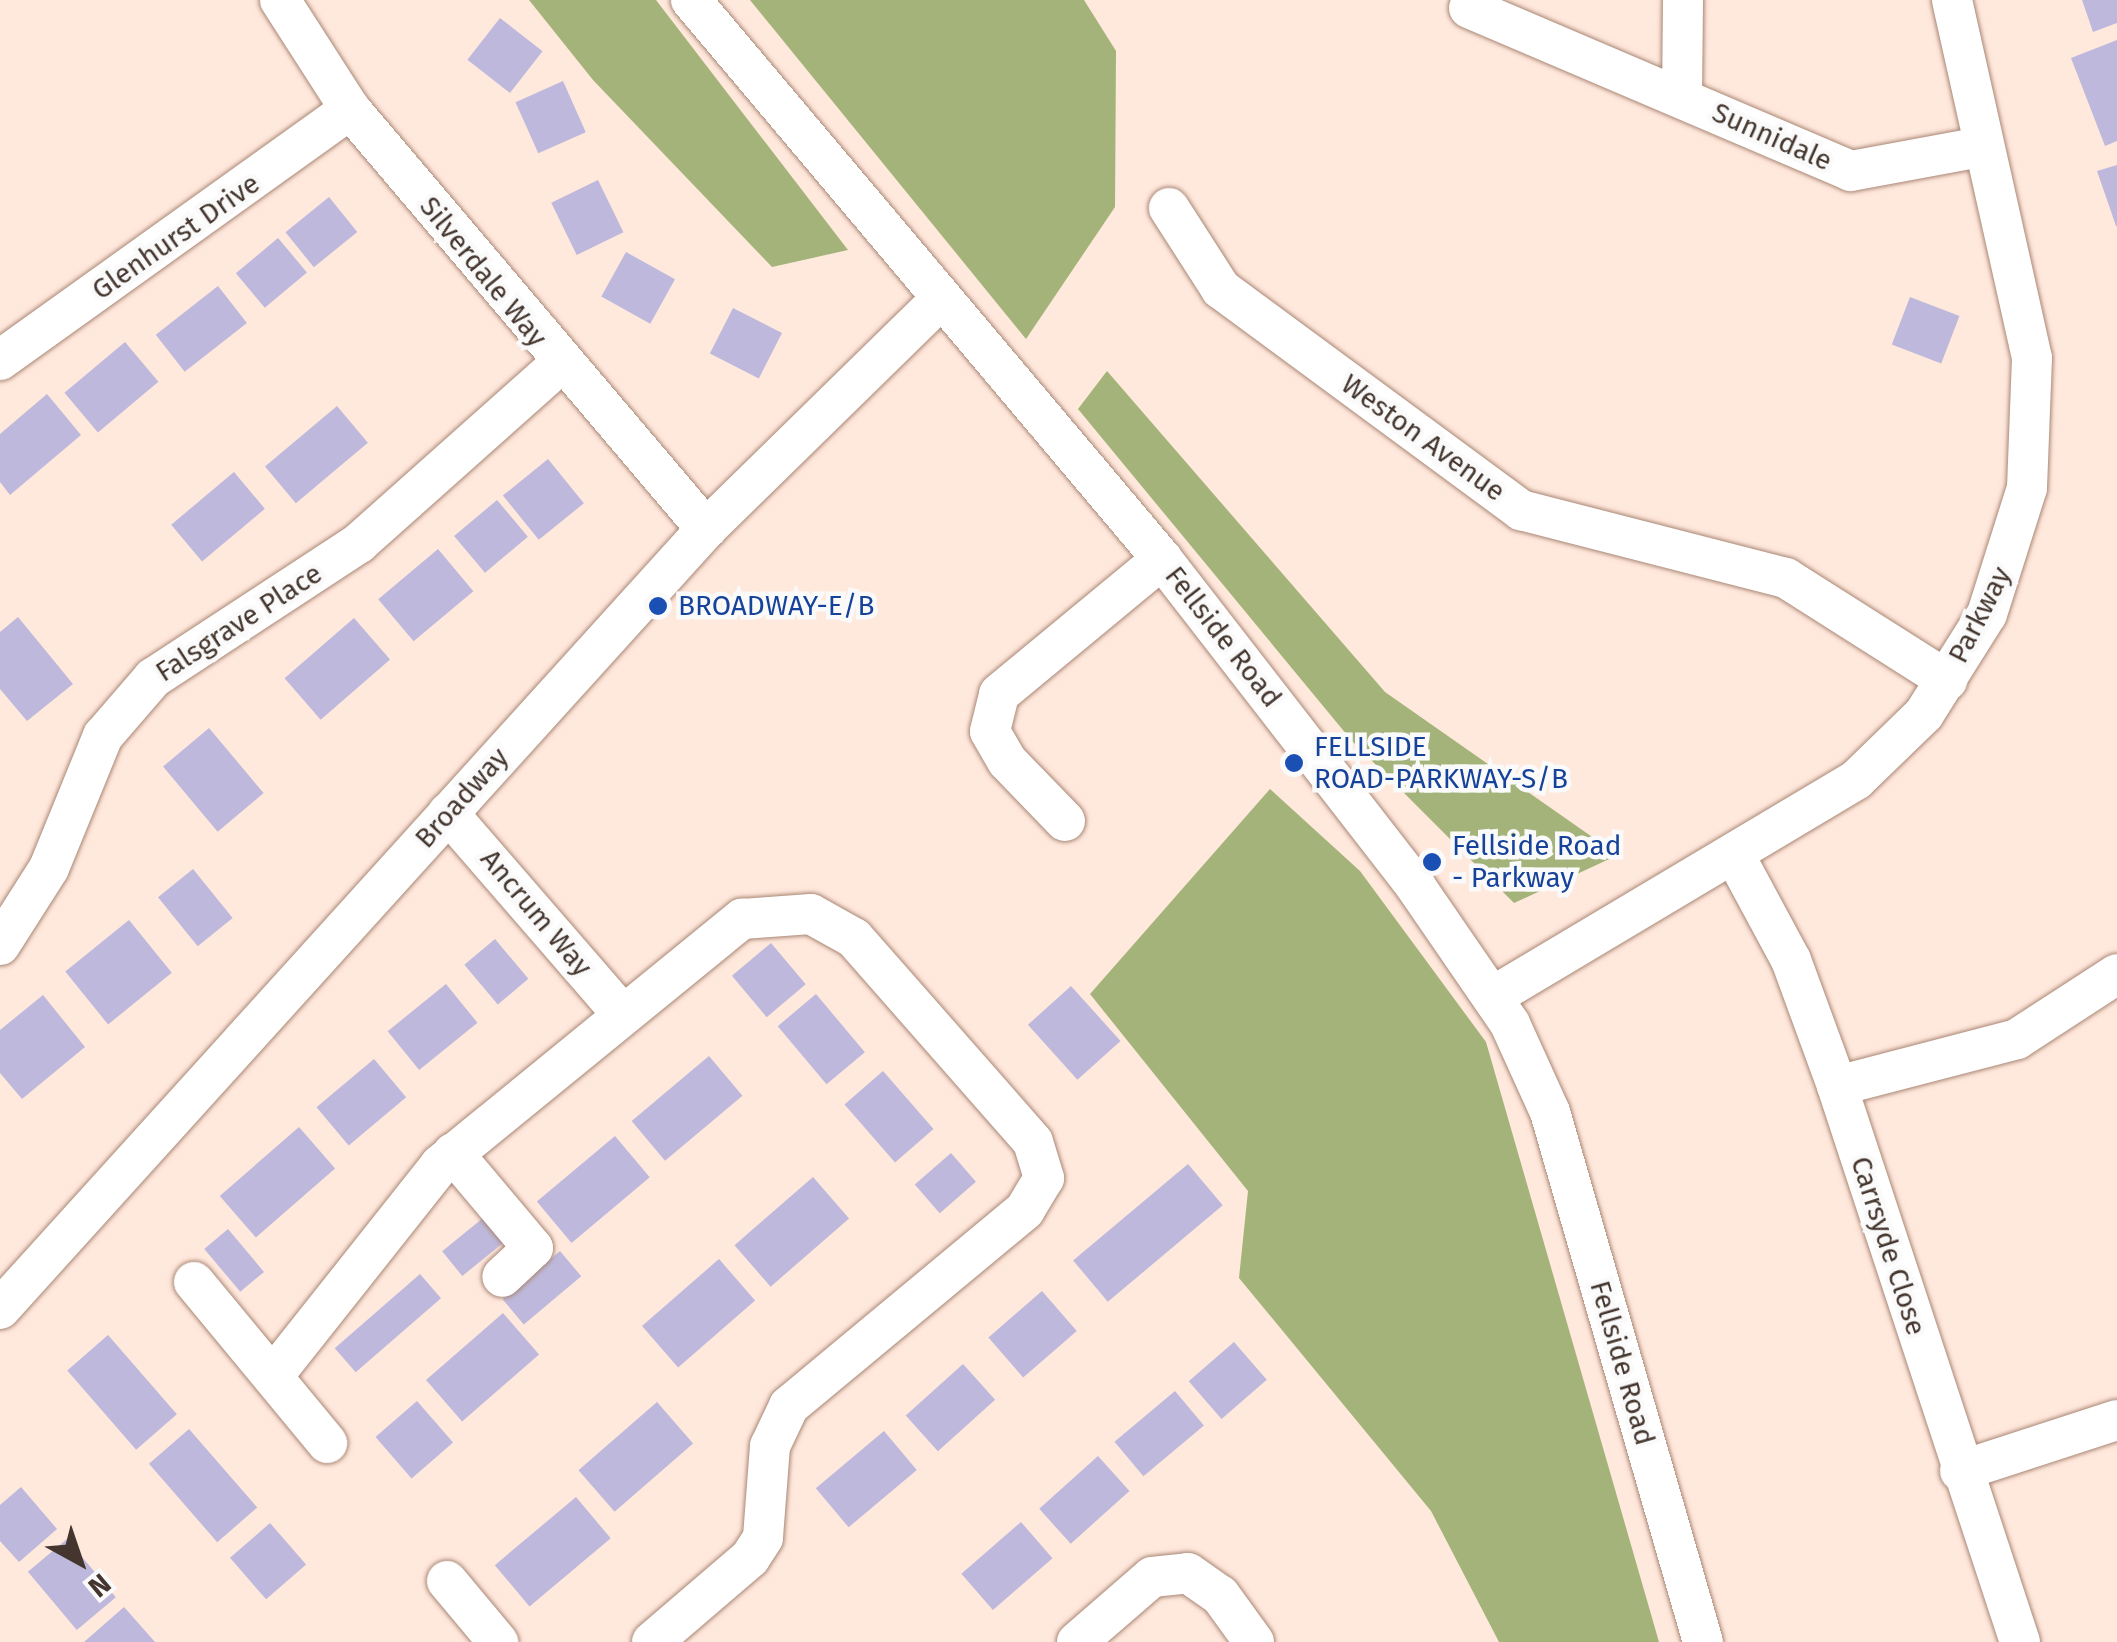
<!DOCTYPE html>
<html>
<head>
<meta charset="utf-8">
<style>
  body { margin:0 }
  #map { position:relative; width:2117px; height:1642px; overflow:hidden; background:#ffe8dc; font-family:"Fira Sans",sans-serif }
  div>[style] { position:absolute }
  .forest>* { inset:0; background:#a4b379 }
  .building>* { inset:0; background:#beb9dc; transform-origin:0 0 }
  .roads { filter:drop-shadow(0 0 2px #a98775) drop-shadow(0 0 2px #a98775) }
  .minor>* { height:40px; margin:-20px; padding:0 20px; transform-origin:20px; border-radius:20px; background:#fff }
  .dots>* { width:28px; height:28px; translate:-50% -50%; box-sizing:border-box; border:5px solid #fafafa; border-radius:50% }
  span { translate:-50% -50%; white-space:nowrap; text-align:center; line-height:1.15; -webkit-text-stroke:9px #fafafa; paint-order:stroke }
  .street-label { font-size:28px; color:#44362e }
  .transit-label { font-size:28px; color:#164399 }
  .left { translate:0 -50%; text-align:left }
  .north { position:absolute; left:30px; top:1512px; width:100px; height:100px; -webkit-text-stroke:8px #fafafa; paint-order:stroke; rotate:140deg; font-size:28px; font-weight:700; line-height:40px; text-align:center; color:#44362e }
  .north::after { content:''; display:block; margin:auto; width:35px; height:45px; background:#44362e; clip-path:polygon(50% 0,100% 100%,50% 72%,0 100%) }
</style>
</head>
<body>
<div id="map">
  <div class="forest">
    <i style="clip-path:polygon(529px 0,656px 0,848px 250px,772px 267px,593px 80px)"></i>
    <i style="clip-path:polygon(750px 0,1084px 0,1116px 51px,1115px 207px,1026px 339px)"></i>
    <i style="clip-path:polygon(1107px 371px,1385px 692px,1618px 855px,1514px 903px,1352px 741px,1078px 409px)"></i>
    <i style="clip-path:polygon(1270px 789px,1360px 871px,1486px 1042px,1659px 1642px,1499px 1642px,1431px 1511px,1239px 1278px,1248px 1191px,1090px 994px)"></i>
  </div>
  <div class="building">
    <i style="clip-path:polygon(2082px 0,2117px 0,2117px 23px,2093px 32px)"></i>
    <i style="left:500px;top:18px;width:54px;height:53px;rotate:38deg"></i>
    <i style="clip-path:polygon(2117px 40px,2117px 141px,2105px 146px,2071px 58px)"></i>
    <i style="left:563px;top:81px;width:56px;height:52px;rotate:66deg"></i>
    <i style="clip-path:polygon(2117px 165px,2117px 226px,2116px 226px,2097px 171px)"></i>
    <i style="left:598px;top:180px;width:58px;height:52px;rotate:64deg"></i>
    <i style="left:329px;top:197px;width:45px;height:56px;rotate:51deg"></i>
    <i style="left:278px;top:238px;width:45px;height:55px;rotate:50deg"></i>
    <i style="left:626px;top:252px;width:56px;height:51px;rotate:29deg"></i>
    <i style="left:218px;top:286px;width:47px;height:79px;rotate:52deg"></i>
    <i style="left:1910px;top:297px;width:53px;height:51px;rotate:21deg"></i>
    <i style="left:733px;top:308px;width:55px;height:51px;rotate:27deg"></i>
    <i style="left:125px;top:342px;width:52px;height:79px;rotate:50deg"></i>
    <i style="clip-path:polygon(47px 394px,81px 435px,10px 495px,0 482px,0 434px)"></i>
    <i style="left:337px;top:406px;width:48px;height:94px;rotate:50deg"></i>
    <i style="left:548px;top:459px;width:57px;height:58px;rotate:51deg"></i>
    <i style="left:234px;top:472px;width:48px;height:82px;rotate:50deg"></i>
    <i style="left:497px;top:500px;width:48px;height:56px;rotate:50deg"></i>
    <i style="left:438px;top:549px;width:55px;height:78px;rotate:50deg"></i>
    <i style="clip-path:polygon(18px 617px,73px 684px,27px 721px,0 689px,0 632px)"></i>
    <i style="left:354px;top:618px;width:55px;height:92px;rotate:49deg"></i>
    <i style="left:209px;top:728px;width:85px;height:60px;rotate:50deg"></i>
    <i style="left:193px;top:869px;width:63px;height:45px;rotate:51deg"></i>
    <i style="left:129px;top:920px;width:68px;height:82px;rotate:51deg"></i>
    <i style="left:495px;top:939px;width:52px;height:40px;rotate:50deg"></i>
    <i style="left:771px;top:943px;width:54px;height:51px;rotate:50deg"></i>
    <i style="left:446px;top:984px;width:50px;height:75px;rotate:51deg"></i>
    <i style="left:1071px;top:986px;width:74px;height:58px;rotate:48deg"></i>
    <i style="left:816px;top:994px;width:76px;height:50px;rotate:50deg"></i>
    <i style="clip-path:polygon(43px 995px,85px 1047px,22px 1099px,0 1073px,0 1030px)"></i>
    <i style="left:709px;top:1056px;width:52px;height:101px;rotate:50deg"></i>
    <i style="left:374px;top:1059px;width:50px;height:75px;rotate:50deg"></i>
    <i style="left:883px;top:1071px;width:77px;height:51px;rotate:49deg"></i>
    <i style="left:299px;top:1127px;width:55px;height:105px;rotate:49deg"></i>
    <i style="left:615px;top:1136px;width:54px;height:102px;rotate:50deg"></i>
    <i style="left:951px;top:1153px;width:38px;height:48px;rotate:49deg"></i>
    <i style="left:1188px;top:1164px;width:54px;height:150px;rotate:50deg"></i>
    <i style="left:813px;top:1177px;width:55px;height:104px;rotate:49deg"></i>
    <i style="left:488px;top:1214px;width:32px;height:59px;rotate:51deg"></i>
    <i style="left:228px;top:1229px;width:56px;height:31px;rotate:50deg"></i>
    <i style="left:560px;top:1251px;width:33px;height:75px;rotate:50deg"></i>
    <i style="left:719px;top:1259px;width:55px;height:102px;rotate:49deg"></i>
    <i style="left:420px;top:1274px;width:32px;height:113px;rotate:49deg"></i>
    <i style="left:1042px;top:1291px;width:53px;height:71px;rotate:49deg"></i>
    <i style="left:503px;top:1313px;width:55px;height:102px;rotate:49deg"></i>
    <i style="left:108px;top:1335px;width:105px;height:54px;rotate:49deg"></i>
    <i style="left:1234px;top:1342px;width:50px;height:60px;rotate:49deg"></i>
    <i style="left:963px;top:1364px;width:48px;height:77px;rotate:48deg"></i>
    <i style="left:1175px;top:1391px;width:45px;height:79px;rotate:50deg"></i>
    <i style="left:417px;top:1401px;width:55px;height:55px;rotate:49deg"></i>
    <i style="left:657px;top:1402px;width:55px;height:104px;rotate:49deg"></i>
    <i style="left:189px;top:1429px;width:104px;height:53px;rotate:49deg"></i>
    <i style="left:884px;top:1431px;width:51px;height:89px;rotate:50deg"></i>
    <i style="left:1098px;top:1456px;width:47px;height:79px;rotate:48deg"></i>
    <i style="clip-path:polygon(21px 1487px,57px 1529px,19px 1562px,0 1541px,0 1505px)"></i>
    <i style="left:576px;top:1497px;width:54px;height:106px;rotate:50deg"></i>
    <i style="left:1021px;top:1522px;width:48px;height:79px;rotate:49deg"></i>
    <i style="left:270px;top:1523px;width:55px;height:53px;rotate:49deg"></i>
    <i style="left:67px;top:1539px;width:76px;height:51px;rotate:50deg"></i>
    <i style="clip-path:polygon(124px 1607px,155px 1642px,84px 1642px)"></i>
  </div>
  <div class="roads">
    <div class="minor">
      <i style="left:280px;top:0;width:130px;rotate:57.3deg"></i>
      <i style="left:350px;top:109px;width:551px;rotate:49.71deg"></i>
      <i style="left:691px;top:0;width:731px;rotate:49.88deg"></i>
      <i style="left:1162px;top:559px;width:415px;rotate:52.2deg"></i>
      <i style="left:1416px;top:887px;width:166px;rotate:55.5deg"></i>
      <i style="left:1510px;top:1024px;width:97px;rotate:65.6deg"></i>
      <i style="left:1550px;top:1112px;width:552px;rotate:73.9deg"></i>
      <i style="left:1469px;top:8px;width:415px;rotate:23.1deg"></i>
      <i style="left:1851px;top:171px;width:132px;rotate:-10.5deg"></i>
      <i style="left:1682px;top:97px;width:97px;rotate:-89.4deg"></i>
      <i style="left:1169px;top:208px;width:96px;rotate:57.3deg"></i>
      <i style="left:1221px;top:289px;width:373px;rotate:36.4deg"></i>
      <i style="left:1521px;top:510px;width:274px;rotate:14.4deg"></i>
      <i style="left:1786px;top:578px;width:191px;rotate:32.4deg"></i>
      <i style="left:0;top:360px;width:431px;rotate:-35.6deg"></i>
      <i style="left:448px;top:813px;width:266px;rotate:49.1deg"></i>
      <i style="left:1065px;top:821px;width:83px;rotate:-134deg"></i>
      <i style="left:1007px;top:761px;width:34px;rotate:-120deg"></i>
      <i style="left:990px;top:731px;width:38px;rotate:-76deg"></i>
      <i style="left:999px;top:694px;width:212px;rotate:-39.6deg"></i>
      <i style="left:1736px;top:858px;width:116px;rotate:61.7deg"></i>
      <i style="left:1791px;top:960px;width:134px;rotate:69.9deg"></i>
      <i style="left:1837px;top:1086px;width:585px;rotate:71.78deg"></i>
      <i style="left:0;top:945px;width:91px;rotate:-57.5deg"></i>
      <i style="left:49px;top:868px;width:143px;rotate:-67.8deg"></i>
      <i style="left:103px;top:736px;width:77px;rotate:-49.2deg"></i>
      <i style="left:153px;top:678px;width:246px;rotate:-33.2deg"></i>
      <i style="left:359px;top:543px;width:268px;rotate:-41.7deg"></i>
      <i style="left:1492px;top:997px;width:424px;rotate:-30.8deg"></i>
      <i style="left:1856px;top:780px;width:95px;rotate:-44.1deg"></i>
      <i style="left:1924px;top:714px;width:118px;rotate:-57.8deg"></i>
      <i style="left:1987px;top:614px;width:132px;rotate:-72.4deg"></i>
      <i style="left:2027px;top:488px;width:130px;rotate:-87.8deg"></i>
      <i style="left:2032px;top:358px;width:367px;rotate:-102.6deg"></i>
      <i style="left:1837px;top:1086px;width:186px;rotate:-14.6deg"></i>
      <i style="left:2017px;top:1039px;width:119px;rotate:-33deg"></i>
      <i style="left:453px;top:1153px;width:124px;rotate:49.9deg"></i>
      <i style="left:533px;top:1248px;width:42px;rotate:136.9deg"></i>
      <i style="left:194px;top:1282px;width:209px;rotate:50.4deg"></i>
      <i style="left:0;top:1309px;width:1052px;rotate:-47.85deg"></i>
      <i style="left:706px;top:529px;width:326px;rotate:-44.4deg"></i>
      <i style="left:273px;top:1376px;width:269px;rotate:-51.6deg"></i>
      <i style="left:440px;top:1165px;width:390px;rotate:-39.2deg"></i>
      <i style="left:742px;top:919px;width:69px;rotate:-4.1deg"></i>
      <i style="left:811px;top:914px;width:49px;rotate:29.2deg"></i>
      <i style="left:854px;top:938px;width:271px;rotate:48.7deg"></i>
      <i style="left:1033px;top:1142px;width:38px;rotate:73deg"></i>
      <i style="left:1044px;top:1178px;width:37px;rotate:121deg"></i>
      <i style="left:1025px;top:1210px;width:307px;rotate:140.3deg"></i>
      <i style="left:789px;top:1406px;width:44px;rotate:115.4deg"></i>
      <i style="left:770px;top:1446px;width:92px;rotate:94.4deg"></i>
      <i style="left:763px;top:1538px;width:24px;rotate:123deg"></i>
      <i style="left:750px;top:1558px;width:129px;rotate:139.4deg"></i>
      <i style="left:1960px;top:1471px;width:165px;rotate:-18deg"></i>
      <i style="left:447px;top:1581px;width:80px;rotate:50.1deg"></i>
      <i style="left:1077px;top:1642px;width:99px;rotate:-40.9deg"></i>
      <i style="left:1152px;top:1577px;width:36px;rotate:-6deg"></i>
      <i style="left:1188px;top:1573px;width:39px;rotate:35deg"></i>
      <i style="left:1220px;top:1595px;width:58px;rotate:54.1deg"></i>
    </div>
  </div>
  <div class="dots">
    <i style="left:658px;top:606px;background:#1a4fb4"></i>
    <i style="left:1294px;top:763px;background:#1a4fb4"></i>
    <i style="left:1432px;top:862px;background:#1a4fb4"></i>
  </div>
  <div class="street-label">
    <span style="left:1772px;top:137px;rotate:24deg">Sunnidale</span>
    <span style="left:176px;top:237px;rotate:-35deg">Glenhurst Drive</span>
    <span style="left:483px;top:272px;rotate:51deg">Silverdale Way</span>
    <span style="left:1423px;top:438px;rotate:36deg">Weston Avenue</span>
    <span style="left:1980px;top:615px;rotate:-63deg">Parkway</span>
    <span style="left:239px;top:623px;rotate:-33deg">Falsgrave Place</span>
    <span style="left:1223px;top:637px;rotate:52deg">Fellside Road</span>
    <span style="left:462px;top:798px;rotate:-48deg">Broadway</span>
    <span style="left:536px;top:913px;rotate:50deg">Ancrum Way</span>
    <span style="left:1888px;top:1246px;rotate:72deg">Carrsyde Close</span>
    <span style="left:1622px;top:1363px;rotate:74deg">Fellside Road</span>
  </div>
  <div class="transit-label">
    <span class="left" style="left:678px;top:606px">BROADWAY-E/B</span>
    <span class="left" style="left:1314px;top:763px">FELLSIDE<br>ROAD-PARKWAY-S/B</span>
    <span class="left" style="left:1452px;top:862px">Fellside Road<br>- Parkway</span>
  </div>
  <div class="north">N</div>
</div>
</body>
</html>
